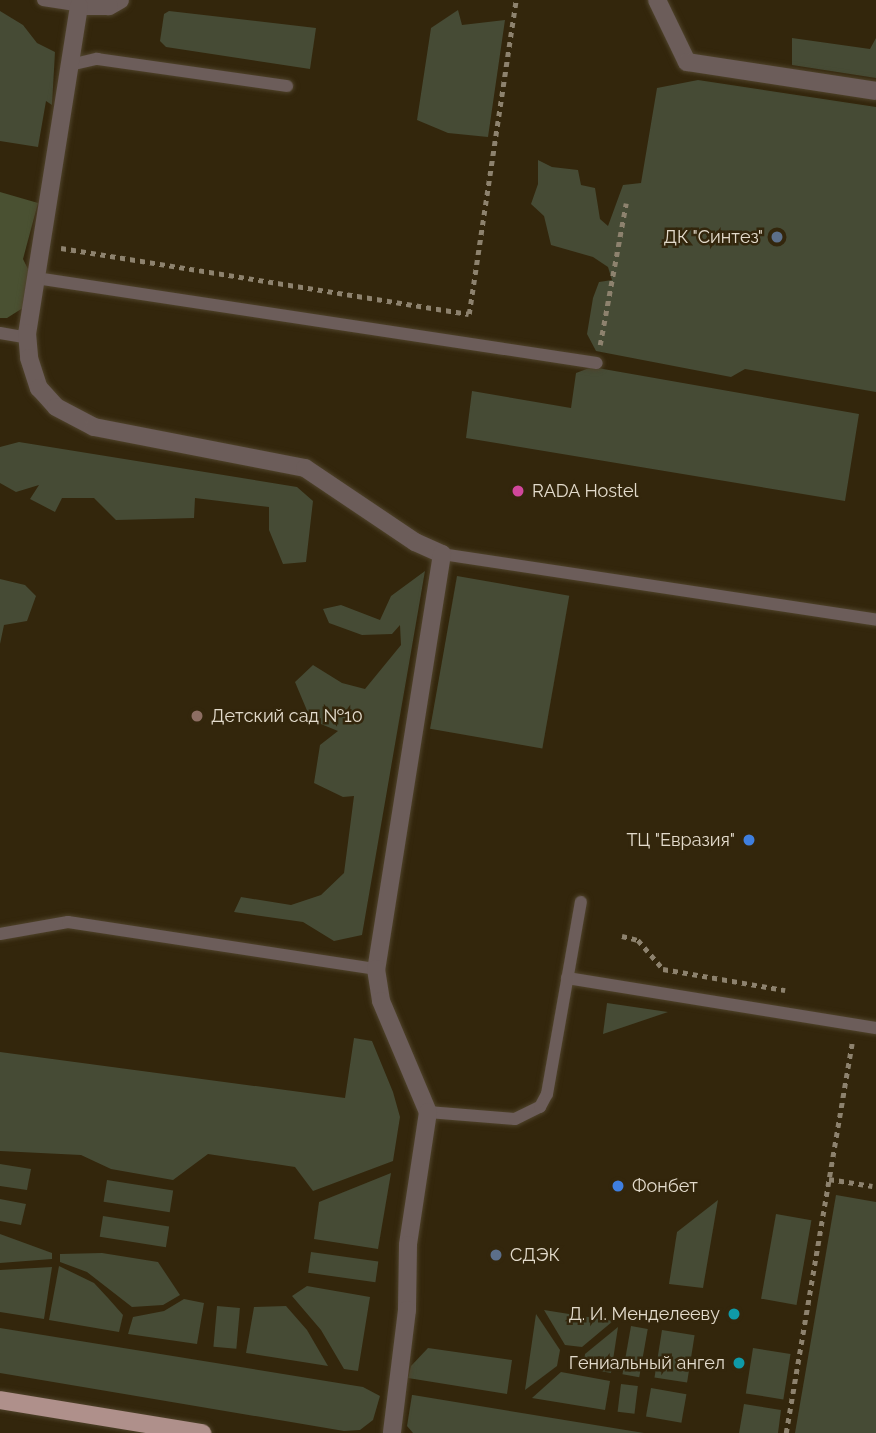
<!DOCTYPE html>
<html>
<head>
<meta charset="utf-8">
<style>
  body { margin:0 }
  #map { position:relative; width:876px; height:1433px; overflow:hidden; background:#33260c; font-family:Raleway,sans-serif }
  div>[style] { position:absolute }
  .green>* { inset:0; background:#464b35; transform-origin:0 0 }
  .forest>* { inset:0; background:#4a5132 }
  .path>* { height:4.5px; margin-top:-2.25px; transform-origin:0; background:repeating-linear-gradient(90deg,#8d826e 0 5px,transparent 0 10px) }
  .roads { filter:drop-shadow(0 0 2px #4f432b) drop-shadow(0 0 2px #4f432b) }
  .lane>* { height:12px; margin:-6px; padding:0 6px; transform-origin:6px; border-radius:6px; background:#6c5d5a }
  .street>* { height:18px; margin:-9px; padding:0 9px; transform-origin:9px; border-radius:9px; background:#6c5d5a }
  .primary>* { height:18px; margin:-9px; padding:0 9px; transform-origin:9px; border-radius:9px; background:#af908b }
  .dots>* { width:19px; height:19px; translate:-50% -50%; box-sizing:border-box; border:4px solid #33260c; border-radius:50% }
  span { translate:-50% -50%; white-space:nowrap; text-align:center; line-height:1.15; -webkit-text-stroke:5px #33260c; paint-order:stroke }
  .poi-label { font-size:18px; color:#e3dbcc }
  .right { translate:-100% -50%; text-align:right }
  .left { translate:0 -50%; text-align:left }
</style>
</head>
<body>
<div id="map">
  <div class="green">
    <i style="clip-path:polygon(458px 10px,462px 25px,505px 20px,488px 137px,448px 133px,417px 120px,431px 28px)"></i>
    <i style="clip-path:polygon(0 11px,23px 25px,37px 43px,55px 52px,52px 105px,46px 101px,38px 147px,0 141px)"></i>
    <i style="clip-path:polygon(169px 11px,316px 28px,310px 69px,166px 47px,160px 41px,164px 14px)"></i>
    <i style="clip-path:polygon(792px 38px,870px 49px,876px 38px,876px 78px,792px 65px)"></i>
    <i style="clip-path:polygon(698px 80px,876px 107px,876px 392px,745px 369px,731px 377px,596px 351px,587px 334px,593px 298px,599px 282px,612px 280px,608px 267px,593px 257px,551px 245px,544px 216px,531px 204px,538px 184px,538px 160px,552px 167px,578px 170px,581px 185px,595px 188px,600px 219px,608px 226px,623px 185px,641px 183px,657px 88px)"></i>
    <i style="clip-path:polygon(592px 367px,859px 414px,845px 501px,466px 438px,472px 391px,571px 408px,576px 373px)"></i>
    <i style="clip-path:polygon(19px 442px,297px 487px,313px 501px,306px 562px,283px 564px,269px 530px,269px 507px,195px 498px,194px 518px,116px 520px,94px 498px,62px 498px,55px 512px,30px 499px,39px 485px,16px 492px,0 483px,0 447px)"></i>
    <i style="clip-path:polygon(425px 571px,362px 935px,334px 941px,303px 922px,234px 912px,241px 897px,291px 905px,321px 895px,344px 873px,354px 796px,343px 797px,314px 783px,320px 745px,338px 731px,311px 720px,295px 682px,313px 665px,342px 683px,365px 689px,401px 645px,400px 625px,392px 634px,362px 635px,329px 623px,323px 609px,341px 605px,380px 620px,391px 596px)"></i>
    <i style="left:457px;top:576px;width:114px;height:155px;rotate:10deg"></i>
    <i style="clip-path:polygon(0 579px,25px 585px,36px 596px,27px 621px,4px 625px,0 644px)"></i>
    <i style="clip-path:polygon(607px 1003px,668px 1012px,603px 1034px)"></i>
    <i style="clip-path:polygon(354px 1038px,372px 1041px,393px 1092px,400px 1117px,393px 1161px,313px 1191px,295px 1167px,208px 1154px,173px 1180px,111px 1169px,81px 1155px,0 1151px,0 1052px,345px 1098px)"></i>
    <i style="clip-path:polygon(0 1164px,31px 1169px,27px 1190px,0 1186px)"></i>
    <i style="clip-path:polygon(391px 1173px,378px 1249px,314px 1239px,319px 1202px)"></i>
    <i style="left:107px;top:1180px;width:67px;height:22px;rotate:9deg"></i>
    <i style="clip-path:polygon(836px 1195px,876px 1202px,876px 1433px,795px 1433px)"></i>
    <i style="clip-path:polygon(0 1199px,26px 1204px,21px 1225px,0 1221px)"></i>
    <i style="clip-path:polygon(718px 1200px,703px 1288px,669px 1284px,677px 1232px)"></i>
    <i style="left:776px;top:1214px;width:36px;height:86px;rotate:10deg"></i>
    <i style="left:103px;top:1216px;width:67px;height:21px;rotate:9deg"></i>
    <i style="clip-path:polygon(0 1234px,52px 1253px,52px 1259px,0 1263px)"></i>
    <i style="left:311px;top:1252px;width:68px;height:21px;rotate:8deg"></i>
    <i style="clip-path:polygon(102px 1253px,158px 1262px,180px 1295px,163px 1305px,132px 1307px,87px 1272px,60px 1262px,60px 1254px)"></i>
    <i style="clip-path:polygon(59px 1266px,94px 1283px,108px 1298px,123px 1315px,119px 1332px,49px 1320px)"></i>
    <i style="clip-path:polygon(52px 1267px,44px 1319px,0 1312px,0 1270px)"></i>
    <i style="clip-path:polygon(307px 1286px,370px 1297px,358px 1371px,344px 1369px,321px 1330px,292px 1296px)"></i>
    <i style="clip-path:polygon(184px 1299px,204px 1303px,197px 1344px,128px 1334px,133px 1317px,164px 1311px)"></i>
    <i style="left:217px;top:1306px;width:23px;height:41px;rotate:5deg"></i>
    <i style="clip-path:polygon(286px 1306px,307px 1330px,328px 1366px,246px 1353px,254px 1307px)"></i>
    <i style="clip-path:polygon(544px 1310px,613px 1321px,582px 1347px,565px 1345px)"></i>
    <i style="clip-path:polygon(536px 1314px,560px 1350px,557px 1366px,525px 1390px)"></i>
    <i style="left:631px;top:1326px;width:17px;height:49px;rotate:10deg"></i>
    <i style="clip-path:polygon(618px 1327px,611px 1373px,583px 1368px,585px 1354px)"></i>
    <i style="clip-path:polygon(0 1328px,363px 1387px,380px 1396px,373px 1420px,360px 1430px,344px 1431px,0 1373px)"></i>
    <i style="left:662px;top:1330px;width:33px;height:48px;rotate:9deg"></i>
    <i style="clip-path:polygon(428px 1348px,512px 1360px,507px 1394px,408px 1378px,411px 1366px)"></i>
    <i style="left:753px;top:1348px;width:38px;height:46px;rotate:9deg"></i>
    <i style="clip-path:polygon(561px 1372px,610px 1381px,605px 1410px,532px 1398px)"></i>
    <i style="left:621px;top:1384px;width:17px;height:28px;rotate:7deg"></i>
    <i style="left:651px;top:1388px;width:36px;height:29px;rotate:10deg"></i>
    <i style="clip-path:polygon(412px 1395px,413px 1395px,644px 1433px,413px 1433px,407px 1426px)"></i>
    <i style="clip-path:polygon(744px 1404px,781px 1410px,778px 1433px,739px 1433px)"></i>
  </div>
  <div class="forest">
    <i style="clip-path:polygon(0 192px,38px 203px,23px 259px,29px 271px,26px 306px,7px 318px,0 318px)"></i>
  </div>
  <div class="path">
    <i style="left:61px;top:248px;width:413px;rotate:9.2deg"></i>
    <i style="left:469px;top:314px;width:317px;rotate:-81.5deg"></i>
    <i style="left:600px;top:345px;width:144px;rotate:-79.6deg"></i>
    <i style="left:622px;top:936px;width:16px;rotate:14deg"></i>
    <i style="left:638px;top:940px;width:38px;rotate:49deg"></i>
    <i style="left:663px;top:969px;width:124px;rotate:9.8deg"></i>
    <i style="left:829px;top:1179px;width:44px;rotate:9.2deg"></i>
    <i style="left:786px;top:1433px;width:395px;rotate:-80.4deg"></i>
  </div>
  <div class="roads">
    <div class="lane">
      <i style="left:43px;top:0;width:36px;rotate:9deg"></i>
      <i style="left:70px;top:65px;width:28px;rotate:-13deg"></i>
      <i style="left:97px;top:59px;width:192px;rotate:8.1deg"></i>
      <i style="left:36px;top:278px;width:567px;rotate:8.62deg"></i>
      <i style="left:0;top:333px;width:27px;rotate:10deg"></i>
      <i style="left:442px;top:554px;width:439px;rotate:8.6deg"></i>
      <i style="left:0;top:934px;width:69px;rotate:-10deg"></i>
      <i style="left:68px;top:922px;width:312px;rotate:8.7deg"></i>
      <i style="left:567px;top:978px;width:313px;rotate:9.2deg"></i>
      <i style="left:428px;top:1112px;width:87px;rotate:4.6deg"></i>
      <i style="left:515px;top:1119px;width:28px;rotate:-26deg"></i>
      <i style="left:540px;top:1107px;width:15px;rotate:-62deg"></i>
      <i style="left:547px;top:1094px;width:195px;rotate:-80deg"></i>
    </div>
    <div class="street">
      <i style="left:120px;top:0;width:13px;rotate:151deg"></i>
      <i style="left:109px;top:6px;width:30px;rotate:180deg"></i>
      <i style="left:79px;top:6px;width:331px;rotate:99deg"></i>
      <i style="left:27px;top:333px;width:25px;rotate:85deg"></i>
      <i style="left:29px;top:358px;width:32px;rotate:72deg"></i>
      <i style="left:39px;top:388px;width:25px;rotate:48deg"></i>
      <i style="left:56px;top:407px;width:43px;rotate:27.8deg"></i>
      <i style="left:94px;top:427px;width:215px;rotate:11deg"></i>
      <i style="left:305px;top:468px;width:133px;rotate:33.9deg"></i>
      <i style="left:415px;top:542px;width:30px;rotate:24deg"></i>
      <i style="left:442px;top:554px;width:420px;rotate:99deg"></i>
      <i style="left:376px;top:969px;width:32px;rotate:81deg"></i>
      <i style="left:381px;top:1001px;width:121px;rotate:67.1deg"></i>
      <i style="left:428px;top:1112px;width:134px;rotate:98.6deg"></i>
      <i style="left:408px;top:1245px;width:65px;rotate:90.9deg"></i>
      <i style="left:407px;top:1310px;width:124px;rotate:97deg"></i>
      <i style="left:657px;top:0;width:69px;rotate:64.2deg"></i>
      <i style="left:687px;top:62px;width:191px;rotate:8.7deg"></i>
    </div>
    <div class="primary">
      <i style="left:0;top:1400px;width:205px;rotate:9.3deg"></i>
    </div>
  </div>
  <div class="dots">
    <i style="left:777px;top:237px;background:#5c6f8a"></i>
    <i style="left:518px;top:491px;background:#d1479c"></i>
    <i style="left:197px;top:716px;background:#8d6e63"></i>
    <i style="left:749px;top:840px;background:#3f7fe0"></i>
    <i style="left:618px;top:1186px;background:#3f7fe0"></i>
    <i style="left:496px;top:1255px;background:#5c6f8a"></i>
    <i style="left:734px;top:1314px;background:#0f9aa8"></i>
    <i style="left:739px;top:1363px;background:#0f9aa8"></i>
  </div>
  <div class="poi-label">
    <span class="right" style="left:763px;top:237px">ДК "Синтез"</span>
    <span class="left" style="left:532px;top:491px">RADA Hostel</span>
    <span class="left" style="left:211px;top:716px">Детский сад №10</span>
    <span class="right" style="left:735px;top:840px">ТЦ "Евразия"</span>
    <span class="left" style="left:632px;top:1186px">Фонбет</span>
    <span class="left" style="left:510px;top:1255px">СДЭК</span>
    <span class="right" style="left:720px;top:1314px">Д. И. Менделееву</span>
    <span class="right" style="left:725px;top:1363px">Гениальный ангел</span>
  </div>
</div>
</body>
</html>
